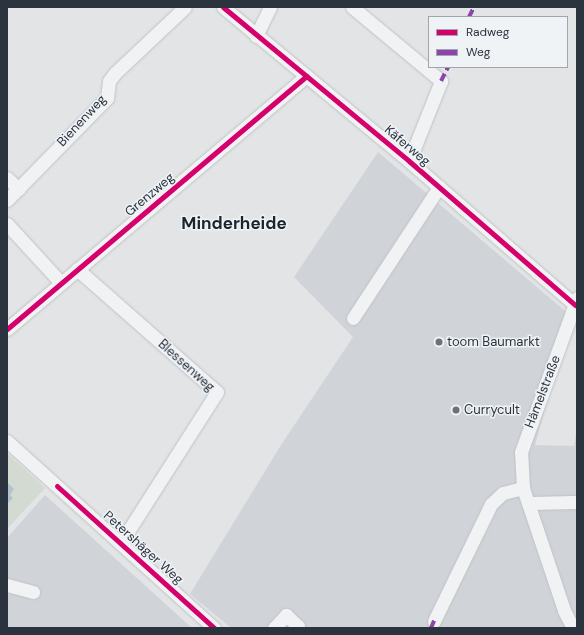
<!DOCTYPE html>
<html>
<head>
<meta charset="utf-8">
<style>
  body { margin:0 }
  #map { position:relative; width:584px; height:635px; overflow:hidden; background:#e2e4e6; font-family:"DM Sans",sans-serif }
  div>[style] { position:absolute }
  .built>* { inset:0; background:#d0d4d9 }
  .green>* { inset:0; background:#d3dad2 }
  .water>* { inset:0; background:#b2c3d0 }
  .roads { filter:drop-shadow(0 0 1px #c0c2c4) drop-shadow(0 0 1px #c0c2c4) }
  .minor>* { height:13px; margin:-6.5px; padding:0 6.5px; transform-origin:6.5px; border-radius:6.5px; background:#f1f2f3 }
  .quiet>* { height:4px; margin-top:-2px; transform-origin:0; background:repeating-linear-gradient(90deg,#8e44ad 0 8px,transparent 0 12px) }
  .cycleway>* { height:5px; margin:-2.5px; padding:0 2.5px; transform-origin:2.5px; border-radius:2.5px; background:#d6006c }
  .dots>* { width:11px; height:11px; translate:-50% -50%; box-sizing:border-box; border:2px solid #eff3f6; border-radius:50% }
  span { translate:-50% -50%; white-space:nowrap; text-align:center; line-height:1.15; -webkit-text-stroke:3px #eff3f6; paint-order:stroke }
  .street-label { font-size:13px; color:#2a333e }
  .poi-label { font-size:13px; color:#2a333e }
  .left { translate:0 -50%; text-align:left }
  .district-label { font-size:17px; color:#1c242f; font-weight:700 }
  .frame { position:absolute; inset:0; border:8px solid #2a333e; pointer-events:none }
  .legend { position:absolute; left:428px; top:16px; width:140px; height:52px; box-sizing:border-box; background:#eff3f6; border:1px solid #a0a6ac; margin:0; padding:5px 7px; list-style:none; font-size:12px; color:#2a333e }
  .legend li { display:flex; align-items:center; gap:8px; height:20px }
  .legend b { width:20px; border:1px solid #a0a6ac }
</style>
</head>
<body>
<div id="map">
  <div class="built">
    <i style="clip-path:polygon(378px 152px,571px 316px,535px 445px,574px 446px,577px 427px,577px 628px,231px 628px,190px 594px,281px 445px,353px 337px,294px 277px)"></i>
    <i style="clip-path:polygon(45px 495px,192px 628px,7px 628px,7px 538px)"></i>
  </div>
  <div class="green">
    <i style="clip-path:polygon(7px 453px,45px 488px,7px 529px)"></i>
  </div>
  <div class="water">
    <i style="clip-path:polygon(8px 483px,14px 489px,10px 495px,13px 498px,7px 504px)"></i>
  </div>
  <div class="roads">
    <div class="minor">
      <i style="left:223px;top:7px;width:241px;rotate:39.6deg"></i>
      <i style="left:409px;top:161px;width:220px;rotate:40.9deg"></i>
      <i style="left:352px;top:7px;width:116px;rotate:39.7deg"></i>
      <i style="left:441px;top:81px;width:86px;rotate:111.8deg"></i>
      <i style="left:256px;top:36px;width:32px;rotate:-64deg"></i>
      <i style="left:7px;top:178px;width:16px;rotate:43deg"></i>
      <i style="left:7px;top:200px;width:143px;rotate:-45.6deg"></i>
      <i style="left:107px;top:98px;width:17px;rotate:-83deg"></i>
      <i style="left:109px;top:81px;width:10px;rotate:-53deg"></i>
      <i style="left:115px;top:73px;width:96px;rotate:-43.3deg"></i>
      <i style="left:7px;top:224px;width:80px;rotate:47.5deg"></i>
      <i style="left:77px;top:269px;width:186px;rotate:41.3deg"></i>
      <i style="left:217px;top:392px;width:178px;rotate:122.6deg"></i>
      <i style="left:353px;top:318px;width:157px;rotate:-56.7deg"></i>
      <i style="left:7px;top:329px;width:392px;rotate:-40.2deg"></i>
      <i style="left:7px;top:441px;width:279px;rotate:42.1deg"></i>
      <i style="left:528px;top:503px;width:49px;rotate:-1.2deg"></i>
      <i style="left:7px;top:585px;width:27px;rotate:15deg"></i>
      <i style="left:434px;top:621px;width:130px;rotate:-64deg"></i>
      <i style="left:491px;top:504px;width:16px;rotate:-43deg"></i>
      <i style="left:503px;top:493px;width:21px;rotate:-14deg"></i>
      <i style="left:274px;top:628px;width:18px;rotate:-47deg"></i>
      <i style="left:286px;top:615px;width:16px;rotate:43deg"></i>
      <i style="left:298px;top:626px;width:3px;rotate:135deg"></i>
      <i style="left:573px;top:628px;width:20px;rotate:-117deg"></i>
      <i style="left:564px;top:610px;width:129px;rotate:-108.6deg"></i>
      <i style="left:523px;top:488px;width:36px;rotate:-93deg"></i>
      <i style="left:521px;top:452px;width:164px;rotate:-70deg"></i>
    </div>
  </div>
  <div class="quiet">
    <i style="left:469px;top:17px;width:11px;rotate:-63deg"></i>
    <i style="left:441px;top:81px;width:16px;rotate:-63deg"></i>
    <i style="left:431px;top:628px;width:8px;rotate:-67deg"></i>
  </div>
  <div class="cycleway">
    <i style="left:223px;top:7px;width:241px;rotate:39.6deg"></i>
    <i style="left:409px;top:161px;width:220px;rotate:40.9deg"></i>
    <i style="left:7px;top:329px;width:392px;rotate:-40.2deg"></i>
    <i style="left:57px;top:486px;width:212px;rotate:42.1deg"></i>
  </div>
  <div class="dots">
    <i style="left:439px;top:342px;background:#6a7179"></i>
    <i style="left:456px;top:410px;background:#6a7179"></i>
  </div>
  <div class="street-label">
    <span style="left:82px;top:121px;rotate:-47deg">Bienenweg</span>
    <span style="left:407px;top:146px;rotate:40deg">Käferweg</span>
    <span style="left:150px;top:195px;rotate:-40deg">Grenzweg</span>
    <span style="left:186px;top:366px;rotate:42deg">Blessenweg</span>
    <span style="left:543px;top:392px;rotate:-69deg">Hämelstraße</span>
    <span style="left:143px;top:548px;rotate:42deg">Petershäger Weg</span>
  </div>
  <div class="poi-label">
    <span class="left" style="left:447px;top:342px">toom Baumarkt</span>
    <span class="left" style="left:464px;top:410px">Currycult</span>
  </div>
  <div class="district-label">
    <span style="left:234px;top:224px">Minderheide</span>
  </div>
  <div class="frame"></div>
  <ul class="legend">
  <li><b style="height:5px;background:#d6006c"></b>Radweg</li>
  <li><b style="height:5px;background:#8e44ad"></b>Weg</li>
  </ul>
</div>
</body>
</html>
